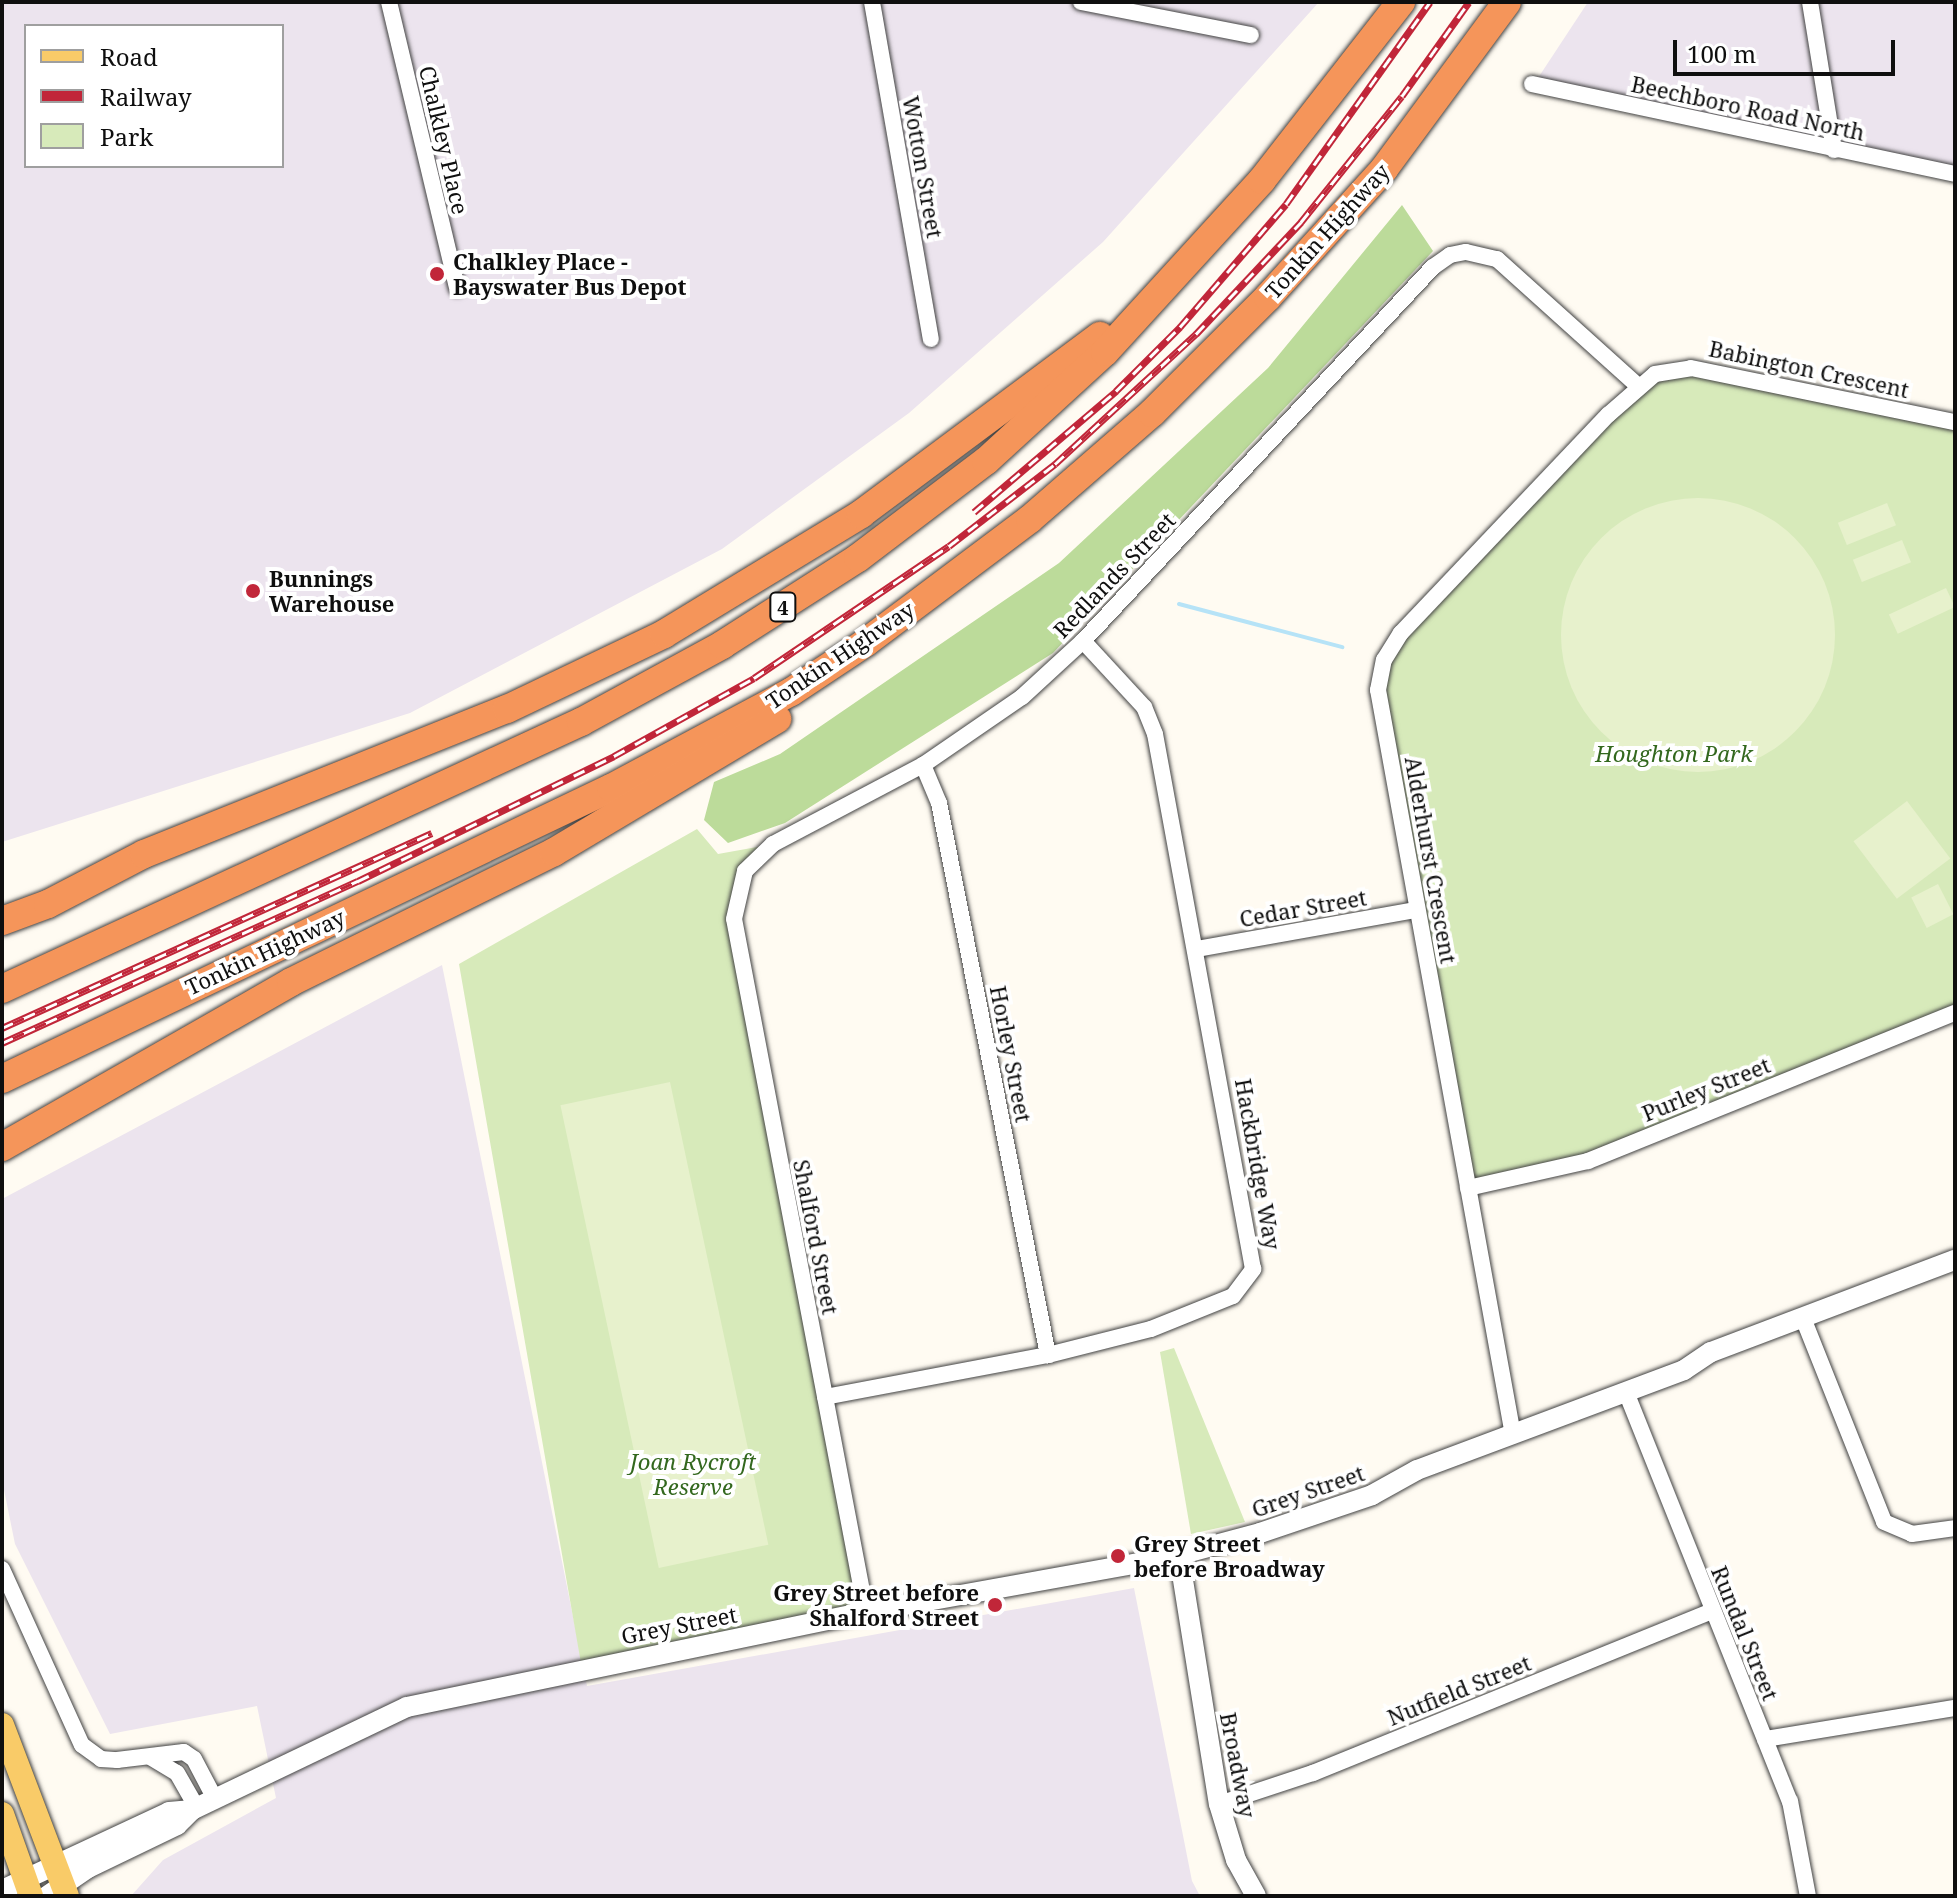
<!DOCTYPE html>
<html>
<head>
<meta charset="utf-8">
<style>
  body { margin:0 }
  #map { position:relative; width:1957px; height:1898px; overflow:hidden; background:#fffbf2; font-family:"Noto Serif",serif }
  div>[style] { position:absolute }
  .industrial>* { inset:0; background:#ece4ee }
  .green>* { inset:0; background:#d7eaba }
  .forest>* { inset:0; background:#bcdb9a }
  .pitch>* { inset:0; background:#e7f1cc; transform-origin:0 0 }
  .round { border-radius:50% }
  .stream>* { height:4px; margin:-2px; padding:0 2px; transform-origin:2px; border-radius:2px; background:#b6e3f7 }
  .roads { filter:drop-shadow(0 0 2px #424242) drop-shadow(0 0 2px #424242) }
  .minor>* { height:16px; margin:-8px; padding:0 8px; transform-origin:8px; border-radius:8px; background:#fff }
  .tertiary>* { height:20px; margin:-10px; padding:0 10px; transform-origin:10px; border-radius:10px; background:#fff }
  .primary>* { height:24px; margin:-12px; padding:0 12px; transform-origin:12px; border-radius:12px; background:#f9cb68 }
  .motorway>* { height:28px; margin:-14px; padding:0 14px; transform-origin:14px; border-radius:14px; background:#f5955a }
  .rail>* { height:7px; margin-top:-3.5px; transform-origin:0; background:repeating-linear-gradient(90deg,#fff 0 12px,#c12639 0 24px); box-sizing:border-box; border-block:2px solid #c12639 }
  .dots>* { width:22px; height:22px; translate:-50% -50%; box-sizing:border-box; border:4px solid #fff; border-radius:50% }
  span { translate:-50% -50%; white-space:nowrap; text-align:center; line-height:1.15; -webkit-text-stroke:8px #fff; paint-order:stroke }
  .shield-label span { padding:2px 6px; background:#fff; border:2px solid; border-radius:6px; -webkit-text-stroke-width:0 }
  .shield-label { font-size:20px; color:#0f0f0f; font-weight:700 }
  .street-label { font-size:22px; color:#0f0f0f }
  .poi-label { font-size:22px; color:#0f0f0f; font-weight:700 }
  .left { translate:0 -50%; text-align:left }
  .right { translate:-100% -50%; text-align:right }
  .park-label { font-size:22px; color:#33681e; font-style:italic }
  .frame { position:absolute; inset:0; border:4px solid #0f0f0f; pointer-events:none }
  .legend { position:absolute; left:24px; top:24px; width:260px; height:144px; box-sizing:border-box; background:#fff; border:2px solid #9f9f9f; margin:0; padding:10px 14px; list-style:none; font-size:24px; color:#0f0f0f }
  .legend li { display:flex; align-items:center; gap:16px; height:40px }
  .legend b { width:40px; border:2px solid #9f9f9f }
  .scale { position:absolute; left:1673px; top:40px; width:222px; height:36px; box-sizing:border-box; border:4px solid #0f0f0f; border-top:0; padding-left:10px; font-size:24px; line-height:28px; white-space:nowrap; color:#0f0f0f; -webkit-text-stroke:6px #fff; paint-order:stroke }
</style>
</head>
<body>
<div id="map">
  <div class="industrial">
    <i style="clip-path:polygon(evenodd,2px 2px,1319px 2px,1103px 242px,909px 413px,722px 549px,410px 713px,2px 842px,2px 2px,26px 26px,282px 26px,282px 166px,26px 166px,26px 26px)"></i>
    <i style="clip-path:polygon(1588px 2px,1955px 2px,1955px 174px,1538px 78px)"></i>
    <i style="clip-path:polygon(442px 965px,587px 1686px,1134px 1588px,1192px 1881px,1200px 1896px,131px 1896px,163px 1860px,276px 1798px,257px 1706px,110px 1734px,15px 1544px,2px 1480px,2px 1199px)"></i>
  </div>
  <div class="green">
    <i style="clip-path:polygon(1675px 368px,1955px 422px,1955px 1013px,1588px 1161px,1468px 1188px,1378px 690px,1384px 660px,1637px 385px)"></i>
    <i style="clip-path:polygon(697px 829px,718px 854px,773px 844px,736px 895px,866px 1612px,582px 1669px,459px 964px)"></i>
    <i style="clip-path:polygon(1174px 1348px,1245px 1522px,1191px 1534px,1160px 1352px)"></i>
  </div>
  <div class="forest">
    <i style="clip-path:polygon(1402px 205px,1433px 251px,1053px 653px,785px 823px,728px 843px,704px 820px,714px 782px,780px 754px,1059px 563px,1268px 368px)"></i>
  </div>
  <div class="pitch">
    <i class="round" style="left:1561px;top:498px;width:274px;height:274px"></i>
    <i style="left:1887px;top:503px;width:24px;height:53px;rotate:68deg"></i>
    <i style="left:1902px;top:540px;width:24px;height:53px;rotate:68deg"></i>
    <i style="left:1946px;top:588px;width:21px;height:63px;rotate:65deg"></i>
    <i style="left:1907px;top:801px;width:72px;height:67px;rotate:53deg"></i>
    <i style="left:1938px;top:884px;width:34px;height:30px;rotate:63deg"></i>
    <i style="left:670px;top:1082px;width:473px;height:112px;rotate:78deg"></i>
  </div>
  <div class="stream">
    <i style="left:1179px;top:604px;width:169px;rotate:14.8deg"></i>
  </div>
  <div class="roads">
    <div class="minor">
      <i style="left:389px;top:2px;width:294px;rotate:76.6deg"></i>
      <i style="left:872px;top:2px;width:342px;rotate:80.1deg"></i>
      <i style="left:1081px;top:2px;width:173px;rotate:11deg"></i>
      <i style="left:1810px;top:2px;width:150px;rotate:80.8deg"></i>
      <i style="left:1532px;top:84px;width:432px;rotate:12deg"></i>
      <i style="left:923px;top:765px;width:41px;rotate:67.2deg"></i>
      <i style="left:939px;top:803px;width:563px;rotate:78.83deg"></i>
      <i style="left:1197px;top:949px;width:223px;rotate:-10.1deg"></i>
      <i style="left:1468px;top:1188px;width:123px;rotate:-12.7deg"></i>
      <i style="left:1588px;top:1161px;width:396px;rotate:-22deg"></i>
      <i style="left:1803px;top:1318px;width:219px;rotate:68.3deg"></i>
      <i style="left:1884px;top:1522px;width:30px;rotate:23deg"></i>
      <i style="left:1912px;top:1534px;width:43px;rotate:-7.9deg"></i>
      <i style="left:1626px;top:1392px;width:441px;rotate:68.2deg"></i>
      <i style="left:1790px;top:1801px;width:97px;rotate:79.3deg"></i>
      <i style="left:825px;top:1397px;width:227px;rotate:-10.7deg"></i>
      <i style="left:1048px;top:1355px;width:106px;rotate:-14.2deg"></i>
      <i style="left:1151px;top:1329px;width:88px;rotate:-21.9deg"></i>
      <i style="left:1233px;top:1296px;width:34px;rotate:-53deg"></i>
      <i style="left:1253px;top:1269px;width:544px;rotate:-100.38deg"></i>
      <i style="left:1155px;top:734px;width:29px;rotate:-112deg"></i>
      <i style="left:1144px;top:707px;width:90px;rotate:-132.7deg"></i>
      <i style="left:1513px;top:1435px;width:757px;rotate:-100.27deg"></i>
      <i style="left:1378px;top:690px;width:31px;rotate:-79deg"></i>
      <i style="left:1384px;top:660px;width:32px;rotate:-58deg"></i>
      <i style="left:1401px;top:633px;width:301px;rotate:-46.5deg"></i>
      <i style="left:1608px;top:415px;width:62px;rotate:-41.1deg"></i>
      <i style="left:1655px;top:374px;width:36px;rotate:-9deg"></i>
      <i style="left:1691px;top:368px;width:269px;rotate:11.6deg"></i>
      <i style="left:2px;top:1569px;width:193px;rotate:65.6deg"></i>
      <i style="left:82px;top:1745px;width:24px;rotate:36deg"></i>
      <i style="left:101px;top:1759px;width:16px;rotate:4deg"></i>
      <i style="left:117px;top:1760px;width:67px;rotate:-6.8deg"></i>
      <i style="left:184px;top:1752px;width:12px;rotate:35deg"></i>
      <i style="left:194px;top:1759px;width:45px;rotate:62.3deg"></i>
      <i style="left:866px;top:1612px;width:705px;rotate:-100.78deg"></i>
      <i style="left:734px;top:919px;width:49px;rotate:-77.1deg"></i>
      <i style="left:745px;top:871px;width:39px;rotate:-44deg"></i>
      <i style="left:773px;top:844px;width:170px;rotate:-27.8deg"></i>
      <i style="left:923px;top:765px;width:120px;rotate:-34.5deg"></i>
      <i style="left:1022px;top:697px;width:83px;rotate:-42.6deg"></i>
      <i style="left:1083px;top:641px;width:512px;rotate:-46.9deg"></i>
      <i style="left:1433px;top:267px;width:21px;rotate:-35deg"></i>
      <i style="left:1450px;top:255px;width:16px;rotate:-11deg"></i>
      <i style="left:1466px;top:252px;width:32px;rotate:13deg"></i>
      <i style="left:1497px;top:259px;width:188px;rotate:42deg"></i>
      <i style="left:1765px;top:1739px;width:193px;rotate:-9.3deg"></i>
      <i style="left:150px;top:1757px;width:31px;rotate:31deg"></i>
      <i style="left:177px;top:1773px;width:40px;rotate:60.3deg"></i>
      <i style="left:1219px;top:1804px;width:99px;rotate:-18.3deg"></i>
      <i style="left:1313px;top:1773px;width:431px;rotate:-22.1deg"></i>
    </div>
    <div class="tertiary">
      <i style="left:1179px;top:1555px;width:252px;rotate:80.9deg"></i>
      <i style="left:1219px;top:1804px;width:59px;rotate:73.1deg"></i>
      <i style="left:1236px;top:1860px;width:41px;rotate:60.9deg"></i>
      <i style="left:2px;top:1890px;width:184px;rotate:-25deg"></i>
      <i style="left:169px;top:1812px;width:23px;rotate:-5deg"></i>
      <i style="left:47px;top:1896px;width:50px;rotate:-34.3deg"></i>
      <i style="left:88px;top:1868px;width:99px;rotate:-25.8deg"></i>
      <i style="left:177px;top:1825px;width:21px;rotate:-45deg"></i>
      <i style="left:192px;top:1810px;width:238px;rotate:-25.6deg"></i>
      <i style="left:407px;top:1707px;width:469px;rotate:-11.7deg"></i>
      <i style="left:866px;top:1612px;width:306px;rotate:-10.2deg"></i>
      <i style="left:1167px;top:1558px;width:96px;rotate:-15deg"></i>
      <i style="left:1260px;top:1533px;width:118px;rotate:-18.7deg"></i>
      <i style="left:1372px;top:1495px;width:51px;rotate:-29.1deg"></i>
      <i style="left:1417px;top:1470px;width:285px;rotate:-20.5deg"></i>
      <i style="left:1684px;top:1370px;width:32px;rotate:-34deg"></i>
      <i style="left:1711px;top:1352px;width:261px;rotate:-20.7deg"></i>
    </div>
    <div class="primary">
      <i style="left:2px;top:1725px;width:183px;rotate:69.2deg"></i>
      <i style="left:2px;top:1814px;width:87px;rotate:70.5deg"></i>
    </div>
    <div class="motorway">
      <i style="left:2px;top:921px;width:49px;rotate:-20.3deg"></i>
      <i style="left:48px;top:904px;width:108px;rotate:-27.5deg"></i>
      <i style="left:144px;top:854px;width:391px;rotate:-21.8deg"></i>
      <i style="left:507px;top:709px;width:174px;rotate:-25.5deg"></i>
      <i style="left:664px;top:634px;width:231px;rotate:-31.3deg"></i>
      <i style="left:861px;top:514px;width:298px;rotate:-36.7deg"></i>
      <i style="left:2px;top:989px;width:638px;rotate:-24.76deg"></i>
      <i style="left:581px;top:722px;width:161px;rotate:-28.6deg"></i>
      <i style="left:722px;top:645px;width:161px;rotate:-32.6deg"></i>
      <i style="left:858px;top:558px;width:161px;rotate:-37.2deg"></i>
      <i style="left:986px;top:461px;width:161px;rotate:-42.5deg"></i>
      <i style="left:1105px;top:352px;width:233px;rotate:-47.6deg"></i>
      <i style="left:1262px;top:180px;width:226px;rotate:-52deg"></i>
      <i style="left:2px;top:1079px;width:675px;rotate:-25.54deg"></i>
      <i style="left:611px;top:788px;width:204px;rotate:-28.1deg"></i>
      <i style="left:791px;top:692px;width:89px;rotate:-33.5deg"></i>
      <i style="left:865px;top:643px;width:206px;rotate:-36.9deg"></i>
      <i style="left:1030px;top:519px;width:162px;rotate:-41deg"></i>
      <i style="left:1152px;top:413px;width:164px;rotate:-45deg"></i>
      <i style="left:1268px;top:297px;width:173px;rotate:-47.8deg"></i>
      <i style="left:1384px;top:169px;width:207px;rotate:-53.6deg"></i>
      <i style="left:2px;top:1147px;width:333px;rotate:-29.7deg"></i>
      <i style="left:291px;top:982px;width:293px;rotate:-26.3deg"></i>
      <i style="left:554px;top:852px;width:260px;rotate:-30.8deg"></i>
    </div>
  </div>
  <div class="rail">
    <i style="left:974px;top:512px;width:187px;rotate:-40.4deg"></i>
    <i style="left:1116px;top:391px;width:91px;rotate:-45deg"></i>
    <i style="left:1180px;top:327px;width:162px;rotate:-49.2deg"></i>
    <i style="left:1286px;top:204px;width:248px;rotate:-54.5deg"></i>
    <i style="left:2px;top:1028px;width:472px;rotate:-24.4deg"></i>
    <i style="left:2px;top:1043px;width:391px;rotate:-24.5deg"></i>
    <i style="left:358px;top:881px;width:285px;rotate:-26deg"></i>
    <i style="left:614px;top:756px;width:160px;rotate:-29.1deg"></i>
    <i style="left:754px;top:678px;width:235px;rotate:-34.1deg"></i>
    <i style="left:949px;top:546px;width:134px;rotate:-37.7deg"></i>
    <i style="left:1055px;top:464px;width:192px;rotate:-42.7deg"></i>
    <i style="left:1196px;top:334px;width:154px;rotate:-46.8deg"></i>
    <i style="left:1301px;top:222px;width:161px;rotate:-51.3deg"></i>
    <i style="left:1402px;top:96px;width:115px;rotate:-54.5deg"></i>
  </div>
  <div class="dots">
    <i style="left:437px;top:274px;background:#c12639"></i>
    <i style="left:253px;top:591px;background:#c12639"></i>
    <i style="left:1118px;top:1556px;background:#c12639"></i>
    <i style="left:995px;top:1605px;background:#c12639"></i>
  </div>
  <div class="shield-label">
    <span style="left:783px;top:607px">4</span>
  </div>
  <div class="street-label">
    <span style="left:1748px;top:108px;rotate:12deg">Beechboro Road North</span>
    <span style="left:444px;top:140px;rotate:77deg">Chalkley Place</span>
    <span style="left:923px;top:167px;rotate:80deg">Wotton Street</span>
    <span style="left:1327px;top:231px;rotate:-48deg">Tonkin Highway</span>
    <span style="left:1809px;top:369px;rotate:12deg">Babington Crescent</span>
    <span style="left:1114px;top:575px;rotate:-46deg">Redlands Street</span>
    <span style="left:840px;top:655px;rotate:-34deg">Tonkin Highway</span>
    <span style="left:1431px;top:860px;rotate:80deg">Alderhurst Crescent</span>
    <span style="left:1303px;top:908px;rotate:-10deg">Cedar Street</span>
    <span style="left:265px;top:952px;rotate:-25deg">Tonkin Highway</span>
    <span style="left:1011px;top:1054px;rotate:79deg">Horley Street</span>
    <span style="left:1706px;top:1089px;rotate:-22deg">Purley Street</span>
    <span style="left:1258px;top:1164px;rotate:80deg">Hackbridge Way</span>
    <span style="left:816px;top:1237px;rotate:79deg">Shalford Street</span>
    <span style="left:1308px;top:1491px;rotate:-19deg">Grey Street</span>
    <span style="left:679px;top:1625px;rotate:-11deg">Grey Street</span>
    <span style="left:1745px;top:1633px;rotate:68deg">Rundal Street</span>
    <span style="left:1459px;top:1690px;rotate:-22deg">Nutfield Street</span>
    <span style="left:1238px;top:1765px;rotate:79deg">Broadway</span>
  </div>
  <div class="poi-label">
    <span class="left" style="left:453px;top:274px">Chalkley Place -<br>Bayswater Bus Depot</span>
    <span class="left" style="left:269px;top:591px">Bunnings<br>Warehouse</span>
    <span class="left" style="left:1134px;top:1556px">Grey Street<br>before Broadway</span>
    <span class="right" style="left:979px;top:1605px">Grey Street before<br>Shalford Street</span>
  </div>
  <div class="park-label">
    <span style="left:1674px;top:754px">Houghton Park</span>
    <span style="left:693px;top:1474px">Joan Rycroft<br>Reserve</span>
  </div>
  <div class="frame"></div>
  <ul class="legend">
  <li><b style="height:10px;background:#f9cb68"></b>Road</li>
  <li><b style="height:10px;background:#c12639"></b>Railway</li>
  <li><b style="height:22px;background:#d7eaba"></b>Park</li>
  </ul>
  <div class="scale">100 m</div>
</div>
</body>
</html>
